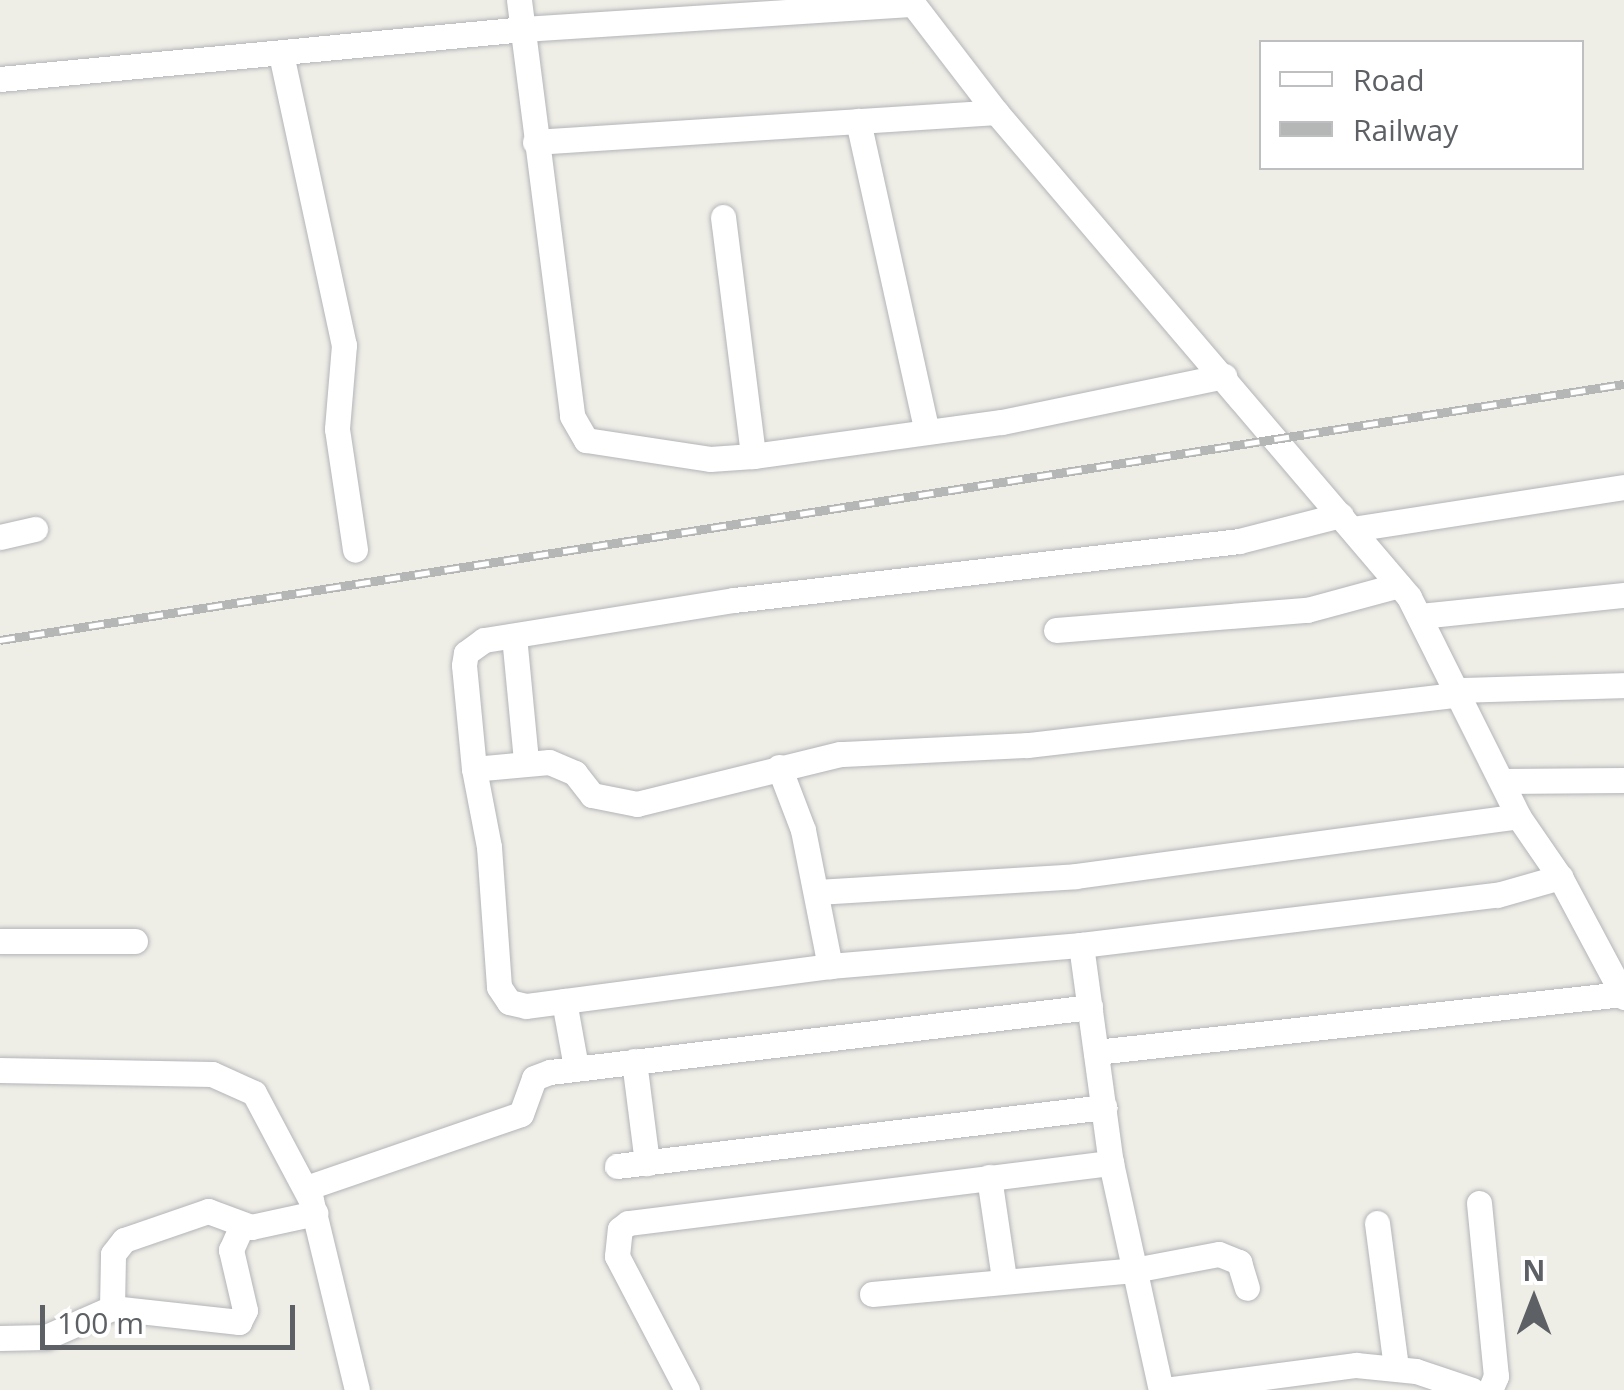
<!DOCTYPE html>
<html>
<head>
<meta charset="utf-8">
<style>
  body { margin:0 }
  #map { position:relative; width:1624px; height:1390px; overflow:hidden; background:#eeede6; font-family:"Open Sans",sans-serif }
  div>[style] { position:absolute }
  .roads { filter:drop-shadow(0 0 2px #b3b5b9) drop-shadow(0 0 2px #b3b5b9) }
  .minor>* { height:25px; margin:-12.5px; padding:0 12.5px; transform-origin:12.5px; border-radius:12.5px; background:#fff }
  .rail>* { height:9px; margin-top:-4.5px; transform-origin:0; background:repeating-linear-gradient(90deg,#fff 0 15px,#b5b6b6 0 30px); box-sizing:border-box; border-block:2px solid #b5b6b6 }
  span { translate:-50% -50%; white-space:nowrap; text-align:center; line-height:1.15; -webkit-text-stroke:9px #fff; paint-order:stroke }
  .legend { position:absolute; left:1259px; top:40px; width:325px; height:130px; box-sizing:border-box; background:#fff; border:2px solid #bebfc1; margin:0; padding:12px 18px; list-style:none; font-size:30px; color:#5d6064 }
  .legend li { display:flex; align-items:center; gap:20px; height:50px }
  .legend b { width:50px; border:2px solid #bebfc1 }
  .north { position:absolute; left:1484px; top:1250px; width:100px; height:100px; -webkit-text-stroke:8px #fff; paint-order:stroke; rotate:0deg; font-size:28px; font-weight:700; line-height:40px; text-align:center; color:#5d6064 }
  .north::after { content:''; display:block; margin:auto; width:35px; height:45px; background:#5d6064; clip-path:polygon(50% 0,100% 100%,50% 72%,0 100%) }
  .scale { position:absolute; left:40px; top:1305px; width:255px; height:45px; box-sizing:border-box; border:5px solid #5d6064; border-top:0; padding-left:12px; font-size:30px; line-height:35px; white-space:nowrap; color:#5d6064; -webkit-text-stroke:8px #fff; paint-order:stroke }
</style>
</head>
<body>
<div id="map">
  <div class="roads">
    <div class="minor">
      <i style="left:519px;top:0;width:419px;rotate:82.7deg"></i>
      <i style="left:572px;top:416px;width:28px;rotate:60deg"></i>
      <i style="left:586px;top:440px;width:125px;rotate:8.7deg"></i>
      <i style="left:710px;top:459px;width:43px;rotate:-4deg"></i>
      <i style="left:753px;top:456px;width:251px;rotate:-7.8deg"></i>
      <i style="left:1002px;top:422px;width:227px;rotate:-11.7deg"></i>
      <i style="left:910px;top:0;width:141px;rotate:52.5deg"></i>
      <i style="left:996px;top:112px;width:637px;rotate:49.58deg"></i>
      <i style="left:1409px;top:597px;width:245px;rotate:63.5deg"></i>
      <i style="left:1518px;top:816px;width:74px;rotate:55.5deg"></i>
      <i style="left:1560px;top:877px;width:136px;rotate:61.9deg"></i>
      <i style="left:281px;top:54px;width:298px;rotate:77.8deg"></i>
      <i style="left:344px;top:345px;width:84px;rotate:94.8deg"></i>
      <i style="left:337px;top:429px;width:122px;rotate:81.5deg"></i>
      <i style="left:0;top:79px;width:526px;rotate:-5.45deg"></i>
      <i style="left:524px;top:29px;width:390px;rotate:-3.7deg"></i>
      <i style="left:858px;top:121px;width:314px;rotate:77.5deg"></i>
      <i style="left:535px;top:142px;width:462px;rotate:-3.7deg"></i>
      <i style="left:723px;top:217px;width:241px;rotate:82.8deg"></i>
      <i style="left:1353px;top:529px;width:274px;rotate:-8.8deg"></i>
      <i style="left:0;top:537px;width:36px;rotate:-13deg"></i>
      <i style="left:1420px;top:616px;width:205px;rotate:-5.9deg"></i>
      <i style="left:1056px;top:630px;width:252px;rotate:-4.6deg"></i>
      <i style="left:1307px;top:610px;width:95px;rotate:-15.2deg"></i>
      <i style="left:514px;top:636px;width:126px;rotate:84.5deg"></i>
      <i style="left:1459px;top:690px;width:165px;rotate:-1.7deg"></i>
      <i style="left:1462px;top:694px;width:438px;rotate:173.3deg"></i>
      <i style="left:1027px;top:745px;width:187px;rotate:177.2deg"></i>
      <i style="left:840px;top:754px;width:209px;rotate:166.2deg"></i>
      <i style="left:637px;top:804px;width:46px;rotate:-168.7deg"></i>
      <i style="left:592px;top:795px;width:28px;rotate:-128deg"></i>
      <i style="left:575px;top:773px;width:28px;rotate:-157deg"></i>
      <i style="left:549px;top:762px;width:75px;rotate:174.7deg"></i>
      <i style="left:474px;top:769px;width:79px;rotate:79.1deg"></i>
      <i style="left:489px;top:847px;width:140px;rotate:85.9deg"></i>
      <i style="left:499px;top:987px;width:18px;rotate:56deg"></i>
      <i style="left:509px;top:1002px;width:17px;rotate:13deg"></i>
      <i style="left:526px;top:1006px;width:307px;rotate:-7.5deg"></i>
      <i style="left:830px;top:966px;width:252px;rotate:-4.8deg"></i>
      <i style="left:1081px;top:945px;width:419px;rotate:-6.9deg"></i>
      <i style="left:1497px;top:895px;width:66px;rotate:-15.9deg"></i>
      <i style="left:779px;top:767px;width:67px;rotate:69.1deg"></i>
      <i style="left:803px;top:830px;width:139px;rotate:78.8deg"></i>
      <i style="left:474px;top:769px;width:104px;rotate:-95.5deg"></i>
      <i style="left:464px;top:665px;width:12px;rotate:-81deg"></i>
      <i style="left:466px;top:653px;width:22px;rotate:-36deg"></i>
      <i style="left:484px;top:640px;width:253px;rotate:-9.1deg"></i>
      <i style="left:734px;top:600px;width:508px;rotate:-6.66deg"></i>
      <i style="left:1239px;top:541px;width:105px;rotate:-14.3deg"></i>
      <i style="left:1502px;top:781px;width:122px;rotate:-0.5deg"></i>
      <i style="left:817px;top:892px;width:259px;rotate:-3.5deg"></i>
      <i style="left:1076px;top:876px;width:446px;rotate:-7.7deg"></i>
      <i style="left:0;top:941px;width:135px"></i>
      <i style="left:1081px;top:945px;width:220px;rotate:82.2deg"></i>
      <i style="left:1111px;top:1163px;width:232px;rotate:77.6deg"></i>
      <i style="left:564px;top:1001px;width:67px;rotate:79.7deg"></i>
      <i style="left:1096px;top:1052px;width:529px;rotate:-6.29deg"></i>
      <i style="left:634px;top:1061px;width:103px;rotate:82.7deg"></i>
      <i style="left:0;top:1070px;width:212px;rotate:1.1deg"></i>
      <i style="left:212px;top:1074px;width:46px;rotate:24.3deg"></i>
      <i style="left:254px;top:1093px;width:121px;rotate:62deg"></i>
      <i style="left:311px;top:1200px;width:195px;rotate:76.4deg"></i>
      <i style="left:617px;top:1166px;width:491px;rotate:-6.9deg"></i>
      <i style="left:989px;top:1177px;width:103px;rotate:81.6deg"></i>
      <i style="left:306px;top:1188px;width:227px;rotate:-19deg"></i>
      <i style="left:521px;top:1114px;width:38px;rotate:-70deg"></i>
      <i style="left:534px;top:1078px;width:17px;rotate:-21deg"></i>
      <i style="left:550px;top:1072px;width:544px;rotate:-6.86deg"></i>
      <i style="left:1479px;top:1203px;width:174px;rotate:84.4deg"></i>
      <i style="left:1496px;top:1376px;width:15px;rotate:113deg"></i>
      <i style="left:1377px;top:1223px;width:146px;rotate:82.5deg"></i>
      <i style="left:872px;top:1294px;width:263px;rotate:-5.2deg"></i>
      <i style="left:1134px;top:1270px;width:86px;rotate:-10.7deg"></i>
      <i style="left:1219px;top:1254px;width:22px;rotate:22deg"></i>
      <i style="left:1239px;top:1262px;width:27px;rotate:73deg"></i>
      <i style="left:112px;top:1308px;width:54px;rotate:-88.9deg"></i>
      <i style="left:113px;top:1254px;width:18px;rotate:-52deg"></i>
      <i style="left:124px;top:1240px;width:89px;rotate:-19deg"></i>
      <i style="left:208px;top:1211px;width:46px;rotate:20.4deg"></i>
      <i style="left:251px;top:1227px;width:66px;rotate:-12.3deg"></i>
      <i style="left:0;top:1338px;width:46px;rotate:-1.2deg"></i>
      <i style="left:46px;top:1337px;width:72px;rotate:-23.7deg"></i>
      <i style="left:112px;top:1308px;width:128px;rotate:6.3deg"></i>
      <i style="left:239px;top:1322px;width:13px;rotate:-63deg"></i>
      <i style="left:245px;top:1310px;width:62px;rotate:-103.1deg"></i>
      <i style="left:231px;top:1250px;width:27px;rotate:-66deg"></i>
      <i style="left:687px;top:1390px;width:151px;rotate:-117.6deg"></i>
      <i style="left:617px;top:1256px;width:27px;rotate:-84deg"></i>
      <i style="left:620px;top:1229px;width:10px;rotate:-37deg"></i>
      <i style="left:628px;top:1223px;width:487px;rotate:-7.1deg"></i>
      <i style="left:1165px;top:1390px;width:193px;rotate:-7.5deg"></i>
      <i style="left:1356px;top:1365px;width:60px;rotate:5.7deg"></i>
      <i style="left:1416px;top:1371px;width:59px;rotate:18.7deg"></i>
    </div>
  </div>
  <div class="rail">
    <i style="left:0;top:640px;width:1644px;rotate:-8.96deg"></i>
  </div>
  <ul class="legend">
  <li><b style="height:12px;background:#fff"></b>Road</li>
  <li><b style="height:12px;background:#b5b6b6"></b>Railway</li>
  </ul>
  <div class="north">N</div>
  <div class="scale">100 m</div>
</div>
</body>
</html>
